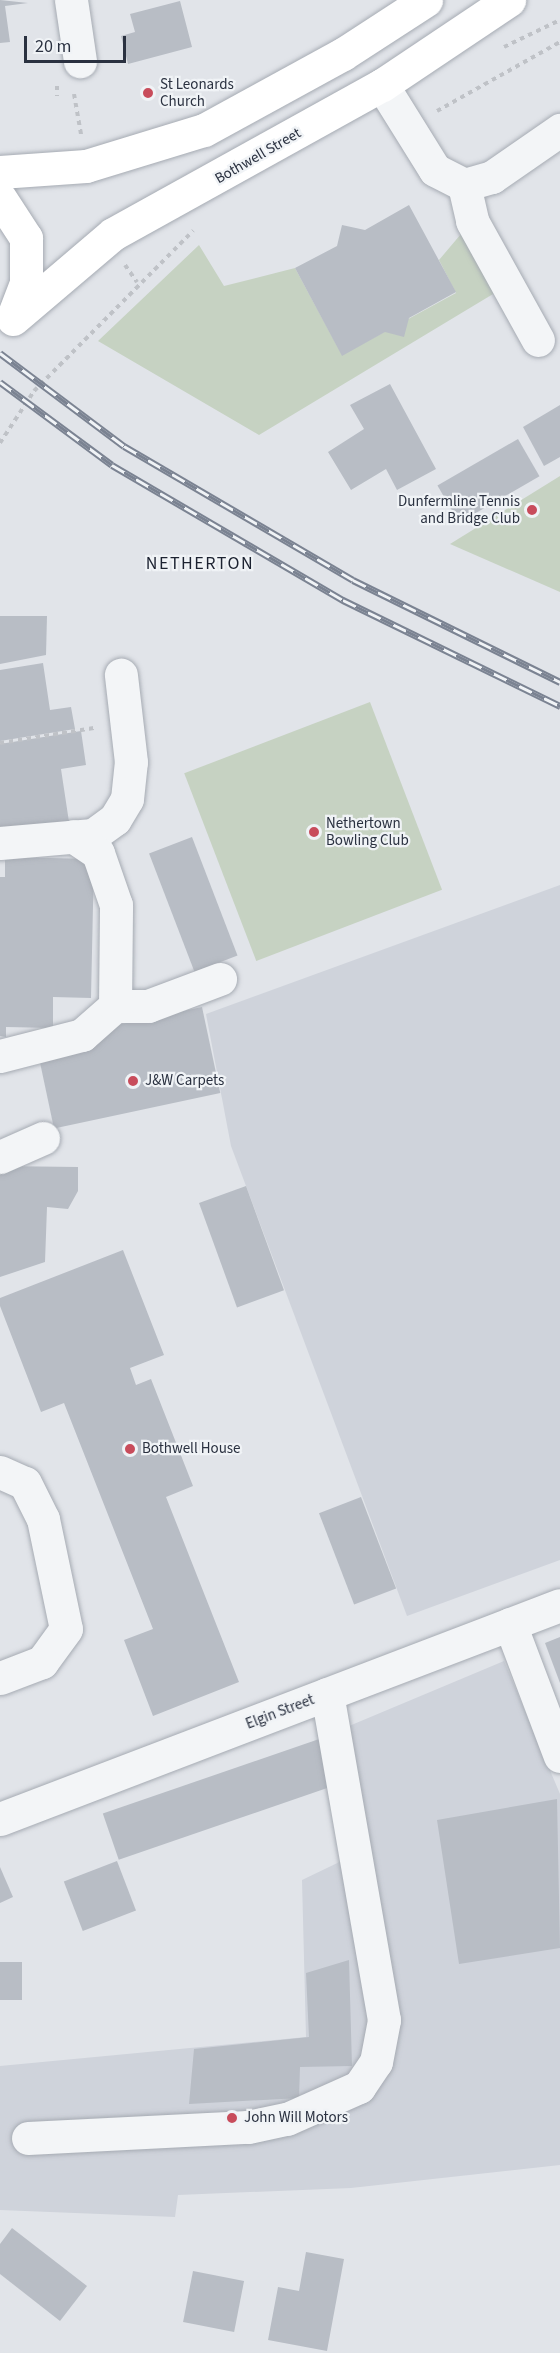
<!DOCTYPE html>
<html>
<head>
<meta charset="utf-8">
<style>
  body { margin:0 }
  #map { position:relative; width:560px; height:2353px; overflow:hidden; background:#e1e4e9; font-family:"Source Sans 3",sans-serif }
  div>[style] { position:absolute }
  .built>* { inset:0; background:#cfd3db }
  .green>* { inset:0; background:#c6d2c2; transform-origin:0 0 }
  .building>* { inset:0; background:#b8bdc5; transform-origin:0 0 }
  .path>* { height:4px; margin-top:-2px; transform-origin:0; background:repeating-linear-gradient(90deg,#bfc2c7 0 4.5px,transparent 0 9px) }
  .roads { filter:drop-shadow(0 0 2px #a6abb3) drop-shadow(0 0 2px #a6abb3) }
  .minor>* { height:33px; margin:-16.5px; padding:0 16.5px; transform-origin:16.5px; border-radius:16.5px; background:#f3f5f7 }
  .major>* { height:33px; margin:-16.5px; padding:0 16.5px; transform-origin:16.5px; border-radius:16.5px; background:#fff }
  .rail>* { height:7px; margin-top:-3.5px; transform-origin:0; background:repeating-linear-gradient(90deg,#f0f3f6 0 14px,#7b8392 0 28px); box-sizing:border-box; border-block:2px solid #7b8392 }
  .dots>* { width:16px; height:16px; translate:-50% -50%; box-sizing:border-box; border:3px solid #f0f3f6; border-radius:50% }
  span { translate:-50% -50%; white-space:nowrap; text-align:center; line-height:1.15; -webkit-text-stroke:4.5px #f0f3f6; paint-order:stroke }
  .poi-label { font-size:15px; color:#2a3140 }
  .left { translate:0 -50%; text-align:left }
  .right { translate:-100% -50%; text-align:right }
  .street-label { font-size:15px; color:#2a3140 }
  .quarter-label { font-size:18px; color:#1c2231; letter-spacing:1.5px }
  .scale { position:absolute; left:24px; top:36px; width:102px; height:27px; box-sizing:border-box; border:3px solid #2a3140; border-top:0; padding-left:8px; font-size:18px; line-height:21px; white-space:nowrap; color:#2a3140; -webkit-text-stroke:4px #f0f3f6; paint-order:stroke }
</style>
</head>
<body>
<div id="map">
  <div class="built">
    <i style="clip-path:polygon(560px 885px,560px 1560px,407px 1616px,231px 1146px,206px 1014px)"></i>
    <i style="clip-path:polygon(504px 1661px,560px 1794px,560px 2165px,351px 2188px,178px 2195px,175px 2217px,0 2210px,0 2066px,306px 2037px,302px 1880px,354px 1855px,330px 1734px)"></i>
  </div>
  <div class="green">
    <i style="clip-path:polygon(472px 221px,508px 285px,259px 435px,98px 341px,199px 245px,224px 286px,295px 268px,342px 355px,456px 293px,439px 260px)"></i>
    <i style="clip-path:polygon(560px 476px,560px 592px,450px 544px)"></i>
    <i style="left:370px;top:702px;width:201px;height:199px;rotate:69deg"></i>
  </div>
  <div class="building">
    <i style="clip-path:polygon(0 0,28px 3px,5px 6px,10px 42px,0 43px)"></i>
    <i style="clip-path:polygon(180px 1px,192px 47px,128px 64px,121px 36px,135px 32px,130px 14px)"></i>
    <i style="clip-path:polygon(409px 205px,456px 292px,409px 318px,404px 337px,385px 332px,342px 356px,295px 268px,337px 246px,342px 225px,365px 230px)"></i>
    <i style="clip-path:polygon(390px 384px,436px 469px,397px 490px,386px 469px,351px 490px,328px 452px,364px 429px,350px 405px)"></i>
    <i style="clip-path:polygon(560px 405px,560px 457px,544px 466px,523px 427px)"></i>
    <i style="left:518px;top:439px;width:43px;height:93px;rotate:60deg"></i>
    <i style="clip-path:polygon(0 616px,47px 616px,46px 655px,0 664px)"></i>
    <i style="clip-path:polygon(43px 663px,50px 710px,71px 707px,75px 729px,0 741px,0 670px)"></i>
    <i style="clip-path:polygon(81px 731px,86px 765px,61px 769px,69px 822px,0 833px,0 744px)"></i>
    <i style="left:192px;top:837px;width:127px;height:46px;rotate:69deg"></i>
    <i style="clip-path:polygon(5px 857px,94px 859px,91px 998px,53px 997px,53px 1028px,6px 1027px,6px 1037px,0 1036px,0 877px,5px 877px)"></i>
    <i style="left:202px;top:1007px;width:88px;height:170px;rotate:78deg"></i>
    <i style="clip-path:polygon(0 1166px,78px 1167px,78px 1191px,68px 1209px,47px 1207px,45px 1262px,0 1277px)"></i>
    <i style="left:246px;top:1186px;width:111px;height:50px;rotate:70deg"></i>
    <i style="clip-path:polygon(123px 1250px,164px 1355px,130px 1368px,136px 1385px,151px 1379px,193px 1486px,166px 1497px,239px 1682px,153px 1716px,124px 1640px,153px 1629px,64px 1403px,41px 1412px,0 1306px,0 1298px)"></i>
    <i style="left:361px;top:1497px;width:98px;height:45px;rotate:69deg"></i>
    <i style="clip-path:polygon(560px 1637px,560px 1683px,545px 1643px)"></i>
    <i style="left:325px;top:1737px;width:49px;height:235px;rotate:71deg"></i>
    <i style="clip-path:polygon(557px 1799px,560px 1948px,459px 1964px,437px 1820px)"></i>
    <i style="left:117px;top:1861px;width:53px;height:57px;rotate:69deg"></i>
    <i style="clip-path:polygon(0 1867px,13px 1897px,0 1903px)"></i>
    <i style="clip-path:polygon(349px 1960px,352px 2066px,300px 2067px,299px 2098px,189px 2104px,194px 2049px,309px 2037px,306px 1973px)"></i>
    <i style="left:0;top:1962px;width:22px;height:38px"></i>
    <i style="clip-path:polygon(12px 2228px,87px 2286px,60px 2321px,0 2274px,0 2244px)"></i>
    <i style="clip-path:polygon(306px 2252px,344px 2259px,327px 2351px,268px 2340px,278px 2287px,299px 2291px)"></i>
    <i style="left:193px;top:2271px;width:52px;height:52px;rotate:11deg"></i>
  </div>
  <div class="path">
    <i style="left:504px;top:47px;width:62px;rotate:-25.7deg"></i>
    <i style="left:57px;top:86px;width:10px;rotate:90deg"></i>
    <i style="left:74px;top:94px;width:41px;rotate:80.1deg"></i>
    <i style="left:437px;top:111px;width:141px;rotate:-29.3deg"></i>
    <i style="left:125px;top:265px;width:21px;rotate:55deg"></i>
    <i style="left:0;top:443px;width:62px;rotate:-56.8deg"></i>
    <i style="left:34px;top:391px;width:226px;rotate:-45.2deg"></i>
    <i style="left:0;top:743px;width:95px;rotate:-9.1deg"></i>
  </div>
  <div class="roads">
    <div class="minor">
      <i style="left:71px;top:0;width:62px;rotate:81.6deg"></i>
      <i style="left:382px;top:85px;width:100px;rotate:58.1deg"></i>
      <i style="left:435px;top:170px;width:33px;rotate:27deg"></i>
      <i style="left:464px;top:185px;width:29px;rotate:-16deg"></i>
      <i style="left:492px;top:177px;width:83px;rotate:-34.7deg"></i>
      <i style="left:464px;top:185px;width:37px;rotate:77deg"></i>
      <i style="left:472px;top:221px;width:136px;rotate:61deg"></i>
      <i style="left:0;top:843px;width:93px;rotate:-4.9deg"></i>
      <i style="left:93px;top:835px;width:27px;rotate:-36deg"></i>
      <i style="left:115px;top:819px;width:23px;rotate:-59deg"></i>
      <i style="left:127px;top:799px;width:37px;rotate:-84deg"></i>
      <i style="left:131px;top:762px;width:88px;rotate:-96.6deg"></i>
      <i style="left:115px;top:1006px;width:33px"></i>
      <i style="left:148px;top:1006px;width:77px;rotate:-20.6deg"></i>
      <i style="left:0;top:1056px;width:85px;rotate:-14.4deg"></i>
      <i style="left:82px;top:1035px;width:44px;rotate:-41.3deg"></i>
      <i style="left:115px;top:1006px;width:101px;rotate:-89.4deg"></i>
      <i style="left:116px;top:905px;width:55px;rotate:-109.1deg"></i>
      <i style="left:98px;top:853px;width:30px;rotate:-146deg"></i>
      <i style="left:0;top:1157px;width:47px;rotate:-23.8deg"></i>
      <i style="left:0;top:1472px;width:27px;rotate:24deg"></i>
      <i style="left:25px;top:1483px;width:40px;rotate:63.4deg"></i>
      <i style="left:43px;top:1519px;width:112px;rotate:78.2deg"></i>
      <i style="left:66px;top:1629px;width:41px;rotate:126deg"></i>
      <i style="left:42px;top:1662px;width:45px;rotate:159.1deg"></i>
      <i style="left:510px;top:1624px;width:141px;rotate:69.3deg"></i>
      <i style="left:0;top:1819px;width:599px;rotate:-20.91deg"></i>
      <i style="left:28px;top:2138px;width:220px;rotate:-2.9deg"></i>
      <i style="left:248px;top:2127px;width:40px;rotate:-12deg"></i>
      <i style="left:287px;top:2119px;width:79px;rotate:-24deg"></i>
      <i style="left:359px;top:2087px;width:30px;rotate:-56deg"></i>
      <i style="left:376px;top:2062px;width:43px;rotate:-79.2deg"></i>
      <i style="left:384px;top:2020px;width:331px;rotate:-99.9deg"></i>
    </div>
    <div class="major">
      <i style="left:0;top:172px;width:86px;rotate:-4deg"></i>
      <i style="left:86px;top:166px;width:123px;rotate:-17deg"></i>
      <i style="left:204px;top:130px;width:158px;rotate:-28.7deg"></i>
      <i style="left:343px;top:54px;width:99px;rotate:-33deg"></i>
      <i style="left:0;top:198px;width:48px;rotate:57deg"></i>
      <i style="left:26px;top:238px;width:45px;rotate:90deg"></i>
      <i style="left:26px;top:283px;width:34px;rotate:111deg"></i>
      <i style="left:13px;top:319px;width:131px;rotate:-40.4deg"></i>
      <i style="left:113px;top:234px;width:308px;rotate:-29deg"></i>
      <i style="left:382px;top:85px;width:153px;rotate:-33.8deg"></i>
    </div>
  </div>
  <div class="rail">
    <i style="left:0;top:353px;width:155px;rotate:36.9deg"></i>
    <i style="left:124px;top:446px;width:265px;rotate:30.3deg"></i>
    <i style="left:353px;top:580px;width:231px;rotate:26.2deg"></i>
    <i style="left:0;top:382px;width:139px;rotate:36.5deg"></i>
    <i style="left:112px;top:465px;width:268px;rotate:30.3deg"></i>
    <i style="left:343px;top:600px;width:242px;rotate:26deg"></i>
  </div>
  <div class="dots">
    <i style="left:148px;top:93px;background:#c84c5b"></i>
    <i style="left:532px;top:510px;background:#c84c5b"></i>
    <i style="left:314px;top:832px;background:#c84c5b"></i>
    <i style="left:133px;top:1081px;background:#c84c5b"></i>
    <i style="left:130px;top:1449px;background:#c84c5b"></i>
    <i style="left:232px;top:2118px;background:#c84c5b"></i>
  </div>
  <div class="poi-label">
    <span class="left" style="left:160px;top:93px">St Leonards<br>Church</span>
    <span class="right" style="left:520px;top:510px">Dunfermline Tennis<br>and Bridge Club</span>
    <span class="left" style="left:326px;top:832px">Nethertown<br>Bowling Club</span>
    <span class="left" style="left:145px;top:1081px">J&amp;W Carpets</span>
    <span class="left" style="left:142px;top:1449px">Bothwell House</span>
    <span class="left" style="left:244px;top:2118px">John Will Motors</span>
  </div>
  <div class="street-label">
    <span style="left:258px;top:156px;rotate:-30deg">Bothwell Street</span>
    <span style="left:280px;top:1712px;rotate:-21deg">Elgin Street</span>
  </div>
  <div class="quarter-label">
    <span style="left:200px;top:564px">NETHERTON</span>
  </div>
  <div class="scale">20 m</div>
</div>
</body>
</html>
